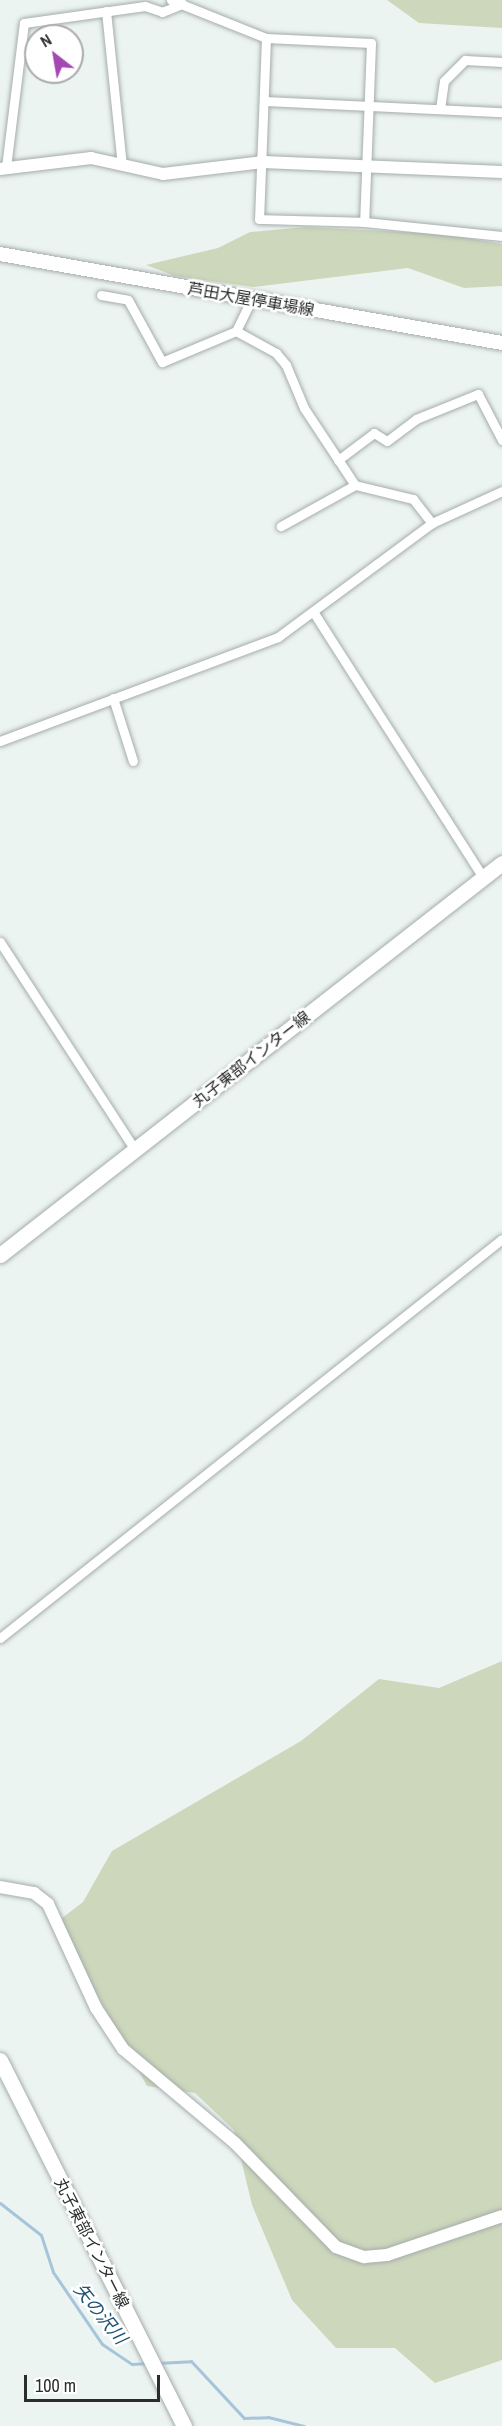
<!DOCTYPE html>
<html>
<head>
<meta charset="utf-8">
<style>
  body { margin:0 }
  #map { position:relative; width:502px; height:2426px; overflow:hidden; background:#ecf4f2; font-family:"Archivo Narrow","Noto Sans JP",sans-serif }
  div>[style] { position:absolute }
  .green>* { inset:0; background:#cdd7bb }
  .stream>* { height:3px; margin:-1.5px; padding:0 1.5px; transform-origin:1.5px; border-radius:1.5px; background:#a6c5da }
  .roads { filter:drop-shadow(0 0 2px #a5adab) drop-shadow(0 0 2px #a5adab) }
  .minor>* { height:9px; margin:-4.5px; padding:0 4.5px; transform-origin:4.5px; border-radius:4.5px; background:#fff }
  .tertiary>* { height:12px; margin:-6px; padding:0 6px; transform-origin:6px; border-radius:6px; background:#fff }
  .secondary>* { height:14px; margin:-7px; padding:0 7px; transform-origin:7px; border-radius:7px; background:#fff }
  .primary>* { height:15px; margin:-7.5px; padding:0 7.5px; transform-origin:7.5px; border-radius:7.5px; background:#fff }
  span { translate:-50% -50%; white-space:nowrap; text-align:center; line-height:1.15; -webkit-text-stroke:5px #fff; paint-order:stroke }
  .street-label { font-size:16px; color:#2a2d2c }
  .water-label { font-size:18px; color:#1e5371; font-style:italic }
  .north { position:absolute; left:24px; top:24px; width:60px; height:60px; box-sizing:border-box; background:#fff; border:2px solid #aaabab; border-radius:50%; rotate:329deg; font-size:16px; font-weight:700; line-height:24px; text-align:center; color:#2a2d2c }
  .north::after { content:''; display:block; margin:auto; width:21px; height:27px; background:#a448b2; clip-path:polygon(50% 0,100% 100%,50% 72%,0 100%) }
  .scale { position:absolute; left:24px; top:2375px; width:136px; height:27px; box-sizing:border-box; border:3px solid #2a2d2c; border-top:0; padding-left:8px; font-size:18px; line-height:21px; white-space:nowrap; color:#2a2d2c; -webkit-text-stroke:4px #fff; paint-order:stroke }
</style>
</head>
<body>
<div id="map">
  <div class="green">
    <i style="clip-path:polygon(387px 0,502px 0,502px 28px,419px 23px)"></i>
    <i style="clip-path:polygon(306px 227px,442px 234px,502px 244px,502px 286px,464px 288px,408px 268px,253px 287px,175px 276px,146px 265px,218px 248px,250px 232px)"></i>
    <i style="clip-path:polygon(502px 1661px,502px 2360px,435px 2383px,395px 2348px,336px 2348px,292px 2300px,252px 2205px,234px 2130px,195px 2093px,147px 2086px,57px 1922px,83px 1902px,112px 1851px,301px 1741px,379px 1679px,439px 1688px)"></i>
  </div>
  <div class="stream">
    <i style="left:0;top:2203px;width:52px;rotate:38deg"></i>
    <i style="left:41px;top:2235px;width:39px;rotate:72deg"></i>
    <i style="left:53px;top:2272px;width:87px;rotate:55.8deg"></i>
    <i style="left:102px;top:2344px;width:36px;rotate:34deg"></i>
    <i style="left:132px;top:2364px;width:16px;rotate:-4deg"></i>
    <i style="left:157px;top:2363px;width:34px;rotate:-3deg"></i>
    <i style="left:191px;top:2361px;width:78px;rotate:47.1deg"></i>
    <i style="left:244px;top:2418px;width:24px;rotate:-2deg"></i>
    <i style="left:268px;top:2417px;width:37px;rotate:14deg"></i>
  </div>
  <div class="roads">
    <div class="minor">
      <i style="left:171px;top:0;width:102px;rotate:21.8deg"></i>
      <i style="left:266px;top:38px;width:105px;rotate:2.7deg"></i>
      <i style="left:371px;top:43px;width:179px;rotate:92.2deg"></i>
      <i style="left:364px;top:222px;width:139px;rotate:5.8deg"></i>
      <i style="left:106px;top:11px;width:155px;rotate:84.1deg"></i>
      <i style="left:266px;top:38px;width:181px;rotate:92.2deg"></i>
      <i style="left:259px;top:219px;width:105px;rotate:1.6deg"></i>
      <i style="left:265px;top:101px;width:237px;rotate:2.7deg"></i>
      <i style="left:440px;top:109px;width:28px;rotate:-82deg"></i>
      <i style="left:444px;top:81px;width:30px;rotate:-45deg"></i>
      <i style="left:465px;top:60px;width:37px;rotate:3deg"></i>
      <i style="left:6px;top:167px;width:145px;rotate:-82.9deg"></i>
      <i style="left:24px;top:23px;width:122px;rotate:-8deg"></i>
      <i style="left:145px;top:6px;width:18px;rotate:19deg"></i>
      <i style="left:162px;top:12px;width:22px;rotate:-22deg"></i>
      <i style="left:101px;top:295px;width:27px;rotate:10deg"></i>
      <i style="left:128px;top:300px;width:71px;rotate:61.3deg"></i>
      <i style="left:162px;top:362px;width:80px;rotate:-22.7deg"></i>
      <i style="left:236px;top:331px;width:34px;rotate:-64deg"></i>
      <i style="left:236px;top:331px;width:46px;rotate:28.8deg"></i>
      <i style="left:276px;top:353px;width:16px;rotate:50deg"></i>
      <i style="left:286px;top:365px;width:47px;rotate:67.3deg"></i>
      <i style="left:304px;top:408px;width:92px;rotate:56.5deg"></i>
      <i style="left:355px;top:485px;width:85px;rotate:151deg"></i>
      <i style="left:338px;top:460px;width:45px;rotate:-36.9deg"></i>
      <i style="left:374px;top:433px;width:15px;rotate:32deg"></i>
      <i style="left:387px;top:441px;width:36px;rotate:-37deg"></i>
      <i style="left:416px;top:419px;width:67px;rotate:-22deg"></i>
      <i style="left:478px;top:394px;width:52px;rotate:62.4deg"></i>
      <i style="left:355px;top:485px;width:60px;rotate:13.6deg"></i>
      <i style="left:413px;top:499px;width:31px;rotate:52deg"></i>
      <i style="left:314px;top:613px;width:313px;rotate:57.4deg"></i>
      <i style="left:113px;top:698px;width:66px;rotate:72.4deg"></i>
      <i style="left:0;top:741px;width:297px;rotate:-20.5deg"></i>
      <i style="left:278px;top:637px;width:192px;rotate:-36.5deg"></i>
      <i style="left:432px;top:523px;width:77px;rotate:-24.6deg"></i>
      <i style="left:0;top:942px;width:248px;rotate:57deg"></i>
      <i style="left:0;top:1638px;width:641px;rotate:-38.48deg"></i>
    </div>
    <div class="tertiary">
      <i style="left:0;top:169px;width:92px;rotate:-6.9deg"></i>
      <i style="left:91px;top:158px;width:74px;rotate:12.5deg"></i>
      <i style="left:163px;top:174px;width:101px;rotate:-6.8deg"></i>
      <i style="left:263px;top:162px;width:239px;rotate:2.4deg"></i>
      <i style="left:0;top:1887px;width:35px;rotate:10deg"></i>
      <i style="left:34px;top:1893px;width:18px;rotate:38deg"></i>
      <i style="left:48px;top:1904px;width:115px;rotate:65.2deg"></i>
      <i style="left:96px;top:2008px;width:49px;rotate:56.6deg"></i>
      <i style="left:123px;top:2049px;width:146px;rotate:40deg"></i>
      <i style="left:235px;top:2143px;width:145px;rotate:45.8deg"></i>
      <i style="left:336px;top:2247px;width:30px;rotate:20deg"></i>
      <i style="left:364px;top:2257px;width:23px;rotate:-5deg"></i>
      <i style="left:387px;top:2255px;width:121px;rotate:-18.7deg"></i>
    </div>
    <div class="secondary">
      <i style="left:0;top:254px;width:510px;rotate:10.05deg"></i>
    </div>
    <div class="primary">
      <i style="left:0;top:1255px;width:637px;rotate:-37.99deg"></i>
      <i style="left:0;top:2060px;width:410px;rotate:63.3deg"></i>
    </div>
  </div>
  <div class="street-label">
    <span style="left:251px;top:299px;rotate:10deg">芦田大屋停車場線</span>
    <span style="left:251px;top:1059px;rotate:-38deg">丸子東部インター線</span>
    <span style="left:92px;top:2243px;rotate:63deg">丸子東部インター線</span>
  </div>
  <div class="water-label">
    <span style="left:100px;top:2314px;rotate:51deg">矢の沢川</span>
  </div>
  <div class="north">N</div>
  <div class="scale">100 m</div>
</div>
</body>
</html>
